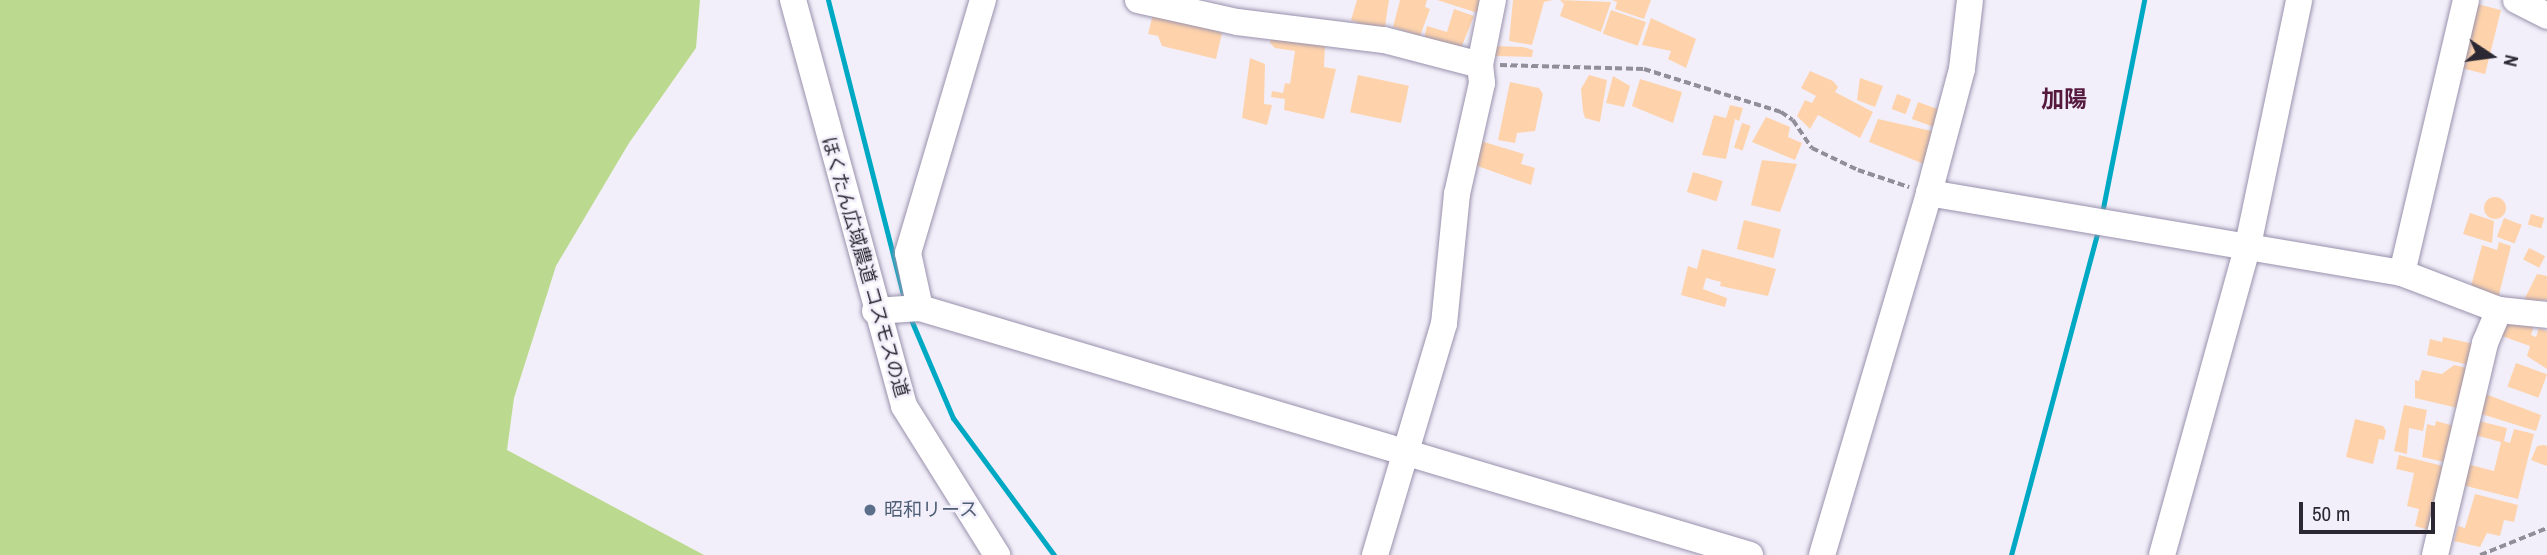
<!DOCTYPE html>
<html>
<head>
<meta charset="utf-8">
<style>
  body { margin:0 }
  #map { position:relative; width:2547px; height:555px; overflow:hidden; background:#f2effa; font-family:"Archivo Narrow","Noto Sans JP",sans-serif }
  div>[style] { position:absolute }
  .green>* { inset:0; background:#bcda8f }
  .stream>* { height:5px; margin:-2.5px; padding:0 2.5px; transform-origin:2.5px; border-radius:2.5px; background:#00a9c3 }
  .building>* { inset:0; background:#fed3ab; transform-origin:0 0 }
  .round { border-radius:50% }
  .path>* { height:3.5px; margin-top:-1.75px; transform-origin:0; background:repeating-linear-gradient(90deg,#918e99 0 7px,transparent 0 10.5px) }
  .roads { filter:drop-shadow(0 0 2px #9991ac) drop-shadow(0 0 2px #9991ac) }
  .minor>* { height:26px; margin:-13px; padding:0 13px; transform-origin:13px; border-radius:13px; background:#fff }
  .dots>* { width:19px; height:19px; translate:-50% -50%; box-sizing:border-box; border:4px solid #f2effa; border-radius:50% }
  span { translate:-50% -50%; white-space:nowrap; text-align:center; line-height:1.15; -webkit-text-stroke:5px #f2effa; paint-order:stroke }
  .street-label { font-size:19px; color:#2c2833 }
  .service-label { font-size:19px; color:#4e5e75 }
  .left { translate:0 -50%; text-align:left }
  .quarter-label { font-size:23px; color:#56193e; font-weight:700 }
  .north { position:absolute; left:2456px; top:21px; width:70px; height:70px; -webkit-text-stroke:5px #f2effa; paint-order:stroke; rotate:103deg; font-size:19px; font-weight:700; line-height:28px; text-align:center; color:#2c2833 }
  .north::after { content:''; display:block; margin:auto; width:24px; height:32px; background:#2c2833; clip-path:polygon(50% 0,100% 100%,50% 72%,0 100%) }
  .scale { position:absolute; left:2299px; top:502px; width:136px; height:32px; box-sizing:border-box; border:4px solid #2c2833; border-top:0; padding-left:9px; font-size:21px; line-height:24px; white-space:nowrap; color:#2c2833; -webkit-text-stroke:5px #f2effa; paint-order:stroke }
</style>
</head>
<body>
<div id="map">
  <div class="green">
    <i style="clip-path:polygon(0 0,700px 0,696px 48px,629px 143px,556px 266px,514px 398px,507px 450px,704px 555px,0 555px)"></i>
  </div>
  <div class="stream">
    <i style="left:828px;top:0;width:312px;rotate:75.7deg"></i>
    <i style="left:2102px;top:213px;width:217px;rotate:-78.8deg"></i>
    <i style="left:909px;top:315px;width:112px;rotate:66.9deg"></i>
    <i style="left:953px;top:418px;width:170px;rotate:53.6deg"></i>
    <i style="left:2011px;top:555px;width:336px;rotate:-75deg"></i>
  </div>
  <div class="building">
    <i style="clip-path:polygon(1357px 0,1389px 0,1384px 33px,1351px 20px)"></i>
    <i style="clip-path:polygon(1400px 0,1427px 0,1425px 7px,1430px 9px,1420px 36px,1393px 27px)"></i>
    <i style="clip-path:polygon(1437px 0,1484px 0,1481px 14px)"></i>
    <i style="clip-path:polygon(1513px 0,1553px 0,1544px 2px,1532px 45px,1509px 41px)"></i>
    <i style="clip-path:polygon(1560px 0,1611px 2px,1601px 32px,1560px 16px,1564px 4px)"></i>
    <i style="clip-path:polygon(1612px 0,1651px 0,1644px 19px,1615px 9px,1617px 2px)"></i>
    <i style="left:2469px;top:2px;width:33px;height:66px;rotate:14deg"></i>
    <i style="clip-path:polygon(1454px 9px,1474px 16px,1459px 53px,1423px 42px,1427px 26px,1447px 32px)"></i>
    <i style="clip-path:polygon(1154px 10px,1222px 33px,1216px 59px,1162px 46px,1158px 36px,1148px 34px)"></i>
    <i style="left:1611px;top:10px;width:37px;height:25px;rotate:19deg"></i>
    <i style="clip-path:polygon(1651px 18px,1696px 39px,1686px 68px,1668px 59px,1671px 51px,1642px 45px)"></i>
    <i style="clip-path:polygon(1271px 34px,1325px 44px,1324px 67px,1336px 69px,1324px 119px,1284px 110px,1285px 99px,1271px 97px,1272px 91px,1283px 93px,1285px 83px,1290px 84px,1295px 51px,1275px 48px,1270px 43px)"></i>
    <i style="clip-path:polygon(1495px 46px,1523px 47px,1533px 50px,1532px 57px,1495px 56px)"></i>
    <i style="clip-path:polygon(1250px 58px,1265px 64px,1264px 104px,1272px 105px,1267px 125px,1242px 118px)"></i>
    <i style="clip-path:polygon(1810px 71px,1833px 81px,1838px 87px,1835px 92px,1873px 112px,1860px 138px,1818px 115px,1810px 129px,1797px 116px,1805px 100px,1812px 103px,1816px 96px,1801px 88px)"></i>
    <i style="left:1358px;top:75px;width:52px;height:38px;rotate:12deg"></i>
    <i style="clip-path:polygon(1589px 75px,1607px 80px,1600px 122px,1585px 118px,1583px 111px,1581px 89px)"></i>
    <i style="clip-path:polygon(1613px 76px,1630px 86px,1624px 107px,1606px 103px)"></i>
    <i style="clip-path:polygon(1860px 78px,1883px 86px,1875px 107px,1857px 100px)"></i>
    <i style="clip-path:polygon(1640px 79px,1682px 92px,1673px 123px,1632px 106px)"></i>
    <i style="clip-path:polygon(1510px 82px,1539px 88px,1543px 94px,1535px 131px,1517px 133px,1515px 143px,1498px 140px)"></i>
    <i style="left:1897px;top:94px;width:15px;height:16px;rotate:20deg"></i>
    <i style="left:1918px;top:102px;width:23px;height:18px;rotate:20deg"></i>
    <i style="clip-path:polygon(1730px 105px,1743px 108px,1739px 121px,1735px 119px,1726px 159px,1702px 155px,1714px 115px,1726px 118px)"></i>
    <i style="clip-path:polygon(1766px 117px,1790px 127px,1788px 137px,1802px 143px,1795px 160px,1752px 142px)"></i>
    <i style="clip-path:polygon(1878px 119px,1936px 132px,1924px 164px,1869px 142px)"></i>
    <i style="left:1742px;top:123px;width:9px;height:26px;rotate:18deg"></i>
    <i style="clip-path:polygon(1474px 139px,1524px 154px,1521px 164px,1535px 168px,1531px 185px,1469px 163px)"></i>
    <i style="clip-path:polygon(1762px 160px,1797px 164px,1780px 212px,1751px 205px)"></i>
    <i style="left:1693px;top:172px;width:31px;height:21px;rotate:17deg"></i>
    <i class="round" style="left:2484px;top:197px;width:22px;height:22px"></i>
    <i style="clip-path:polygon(2470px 213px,2494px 221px,2492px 243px,2463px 234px)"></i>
    <i style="left:2531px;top:214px;width:14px;height:11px;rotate:17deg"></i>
    <i style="left:2504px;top:218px;width:19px;height:20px;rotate:21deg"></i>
    <i style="left:1744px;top:220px;width:38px;height:30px;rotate:14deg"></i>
    <i style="clip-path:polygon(2499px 242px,2511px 246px,2498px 299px,2470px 290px,2482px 245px,2497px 250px)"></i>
    <i style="left:2529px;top:248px;width:18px;height:13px;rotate:27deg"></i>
    <i style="clip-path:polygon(1702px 249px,1776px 269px,1768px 296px,1720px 286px,1721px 282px,1706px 278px,1703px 289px,1727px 298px,1725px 307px,1681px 295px,1688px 266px,1697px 269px)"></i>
    <i style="clip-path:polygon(2537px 274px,2547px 276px,2547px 300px,2539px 300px,2538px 307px,2523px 302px)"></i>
    <i style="clip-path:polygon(2506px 315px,2534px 325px,2531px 335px,2536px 337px,2539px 328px,2547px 331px,2547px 369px,2527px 356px,2530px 346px,2499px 335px)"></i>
    <i style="clip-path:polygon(2443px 337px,2474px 344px,2469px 365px,2427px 355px,2430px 339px,2442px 342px)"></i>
    <i style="left:2516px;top:363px;width:33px;height:25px;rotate:20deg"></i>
    <i style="clip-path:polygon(2454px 365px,2472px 369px,2462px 409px,2415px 398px,2415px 380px,2419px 381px,2422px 370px,2442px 374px)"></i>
    <i style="clip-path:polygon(2480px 392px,2541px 415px,2536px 431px,2475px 412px)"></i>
    <i style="clip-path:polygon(2404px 405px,2427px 410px,2423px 431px,2409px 428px,2407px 454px,2394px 451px)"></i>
    <i style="clip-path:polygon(2355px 419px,2383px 426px,2386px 431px,2384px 440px,2379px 439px,2373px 464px,2346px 457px)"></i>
    <i style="clip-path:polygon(2475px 420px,2507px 428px,2504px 441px,2510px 443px,2514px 429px,2534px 434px,2518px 499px,2458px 484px,2463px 463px,2494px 471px,2501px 442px,2471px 434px)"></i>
    <i style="clip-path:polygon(2436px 421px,2458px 427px,2449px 463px,2422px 457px,2427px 424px,2435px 426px)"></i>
    <i style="clip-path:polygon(2544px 445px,2547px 446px,2547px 466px,2531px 460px,2537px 446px)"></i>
    <i style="clip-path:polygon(2399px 455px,2443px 466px,2429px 530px,2415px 526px,2419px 509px,2407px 506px,2414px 473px,2396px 469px)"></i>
    <i style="clip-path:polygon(2475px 494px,2518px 505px,2514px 522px,2504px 520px,2500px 536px,2487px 533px,2480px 547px,2454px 541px,2458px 526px,2465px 528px)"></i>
  </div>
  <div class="path">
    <i style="left:1500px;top:65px;width:144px;rotate:1.6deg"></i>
    <i style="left:1644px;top:69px;width:144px;rotate:17.4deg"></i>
    <i style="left:1781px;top:112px;width:14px;rotate:34deg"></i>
    <i style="left:1793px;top:120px;width:34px;rotate:56deg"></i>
    <i style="left:1812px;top:148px;width:51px;rotate:25.6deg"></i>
    <i style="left:1858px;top:170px;width:54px;rotate:18.4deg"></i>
    <i style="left:2480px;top:555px;width:72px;rotate:-21.9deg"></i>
  </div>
  <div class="roads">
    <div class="minor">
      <i style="left:793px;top:0;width:421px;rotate:74.7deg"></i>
      <i style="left:904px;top:406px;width:176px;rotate:58deg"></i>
      <i style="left:1138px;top:0;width:101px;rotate:12.5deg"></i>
      <i style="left:1237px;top:22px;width:148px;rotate:7deg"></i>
      <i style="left:1384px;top:40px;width:99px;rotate:14.6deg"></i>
      <i style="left:2516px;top:0;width:35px;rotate:27deg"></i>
      <i style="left:1929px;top:193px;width:480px;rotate:9.6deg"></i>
      <i style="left:2402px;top:273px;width:104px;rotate:20.9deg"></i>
      <i style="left:2499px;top:310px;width:48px;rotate:5.9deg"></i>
      <i style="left:2402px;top:273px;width:280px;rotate:-76.8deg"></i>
      <i style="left:920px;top:308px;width:56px;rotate:-102.3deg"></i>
      <i style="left:908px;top:253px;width:264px;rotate:-73.5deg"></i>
      <i style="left:875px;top:311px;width:45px;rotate:-3.8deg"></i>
      <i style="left:920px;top:308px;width:866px;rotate:16.57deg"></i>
      <i style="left:1375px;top:555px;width:241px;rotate:-73.4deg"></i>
      <i style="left:1444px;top:324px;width:131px;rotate:-84.3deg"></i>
      <i style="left:1457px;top:194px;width:114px;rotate:-77.3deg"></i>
      <i style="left:1482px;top:83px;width:18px;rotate:-96deg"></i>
      <i style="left:1480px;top:65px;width:66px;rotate:-78.7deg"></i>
      <i style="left:1822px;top:555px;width:377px;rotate:-73.5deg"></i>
      <i style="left:1929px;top:193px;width:128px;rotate:-75.1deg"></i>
      <i style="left:1962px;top:69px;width:69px;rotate:-83.4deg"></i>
      <i style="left:2162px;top:555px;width:322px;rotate:-74.5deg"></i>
      <i style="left:2248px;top:245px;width:250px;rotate:-78.2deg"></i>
      <i style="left:2435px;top:555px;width:218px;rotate:-76.7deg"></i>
      <i style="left:2485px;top:343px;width:36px;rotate:-67deg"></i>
    </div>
  </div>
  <div class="dots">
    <i style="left:870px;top:510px;background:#5c6f8a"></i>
  </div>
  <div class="street-label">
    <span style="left:865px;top:267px;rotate:74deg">ほくたん広域農道 コスモスの道</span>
  </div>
  <div class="service-label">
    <span class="left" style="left:884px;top:510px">昭和リース</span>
  </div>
  <div class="quarter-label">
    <span style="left:2064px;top:99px">加陽</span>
  </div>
  <div class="north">N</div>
  <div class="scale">50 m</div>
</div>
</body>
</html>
